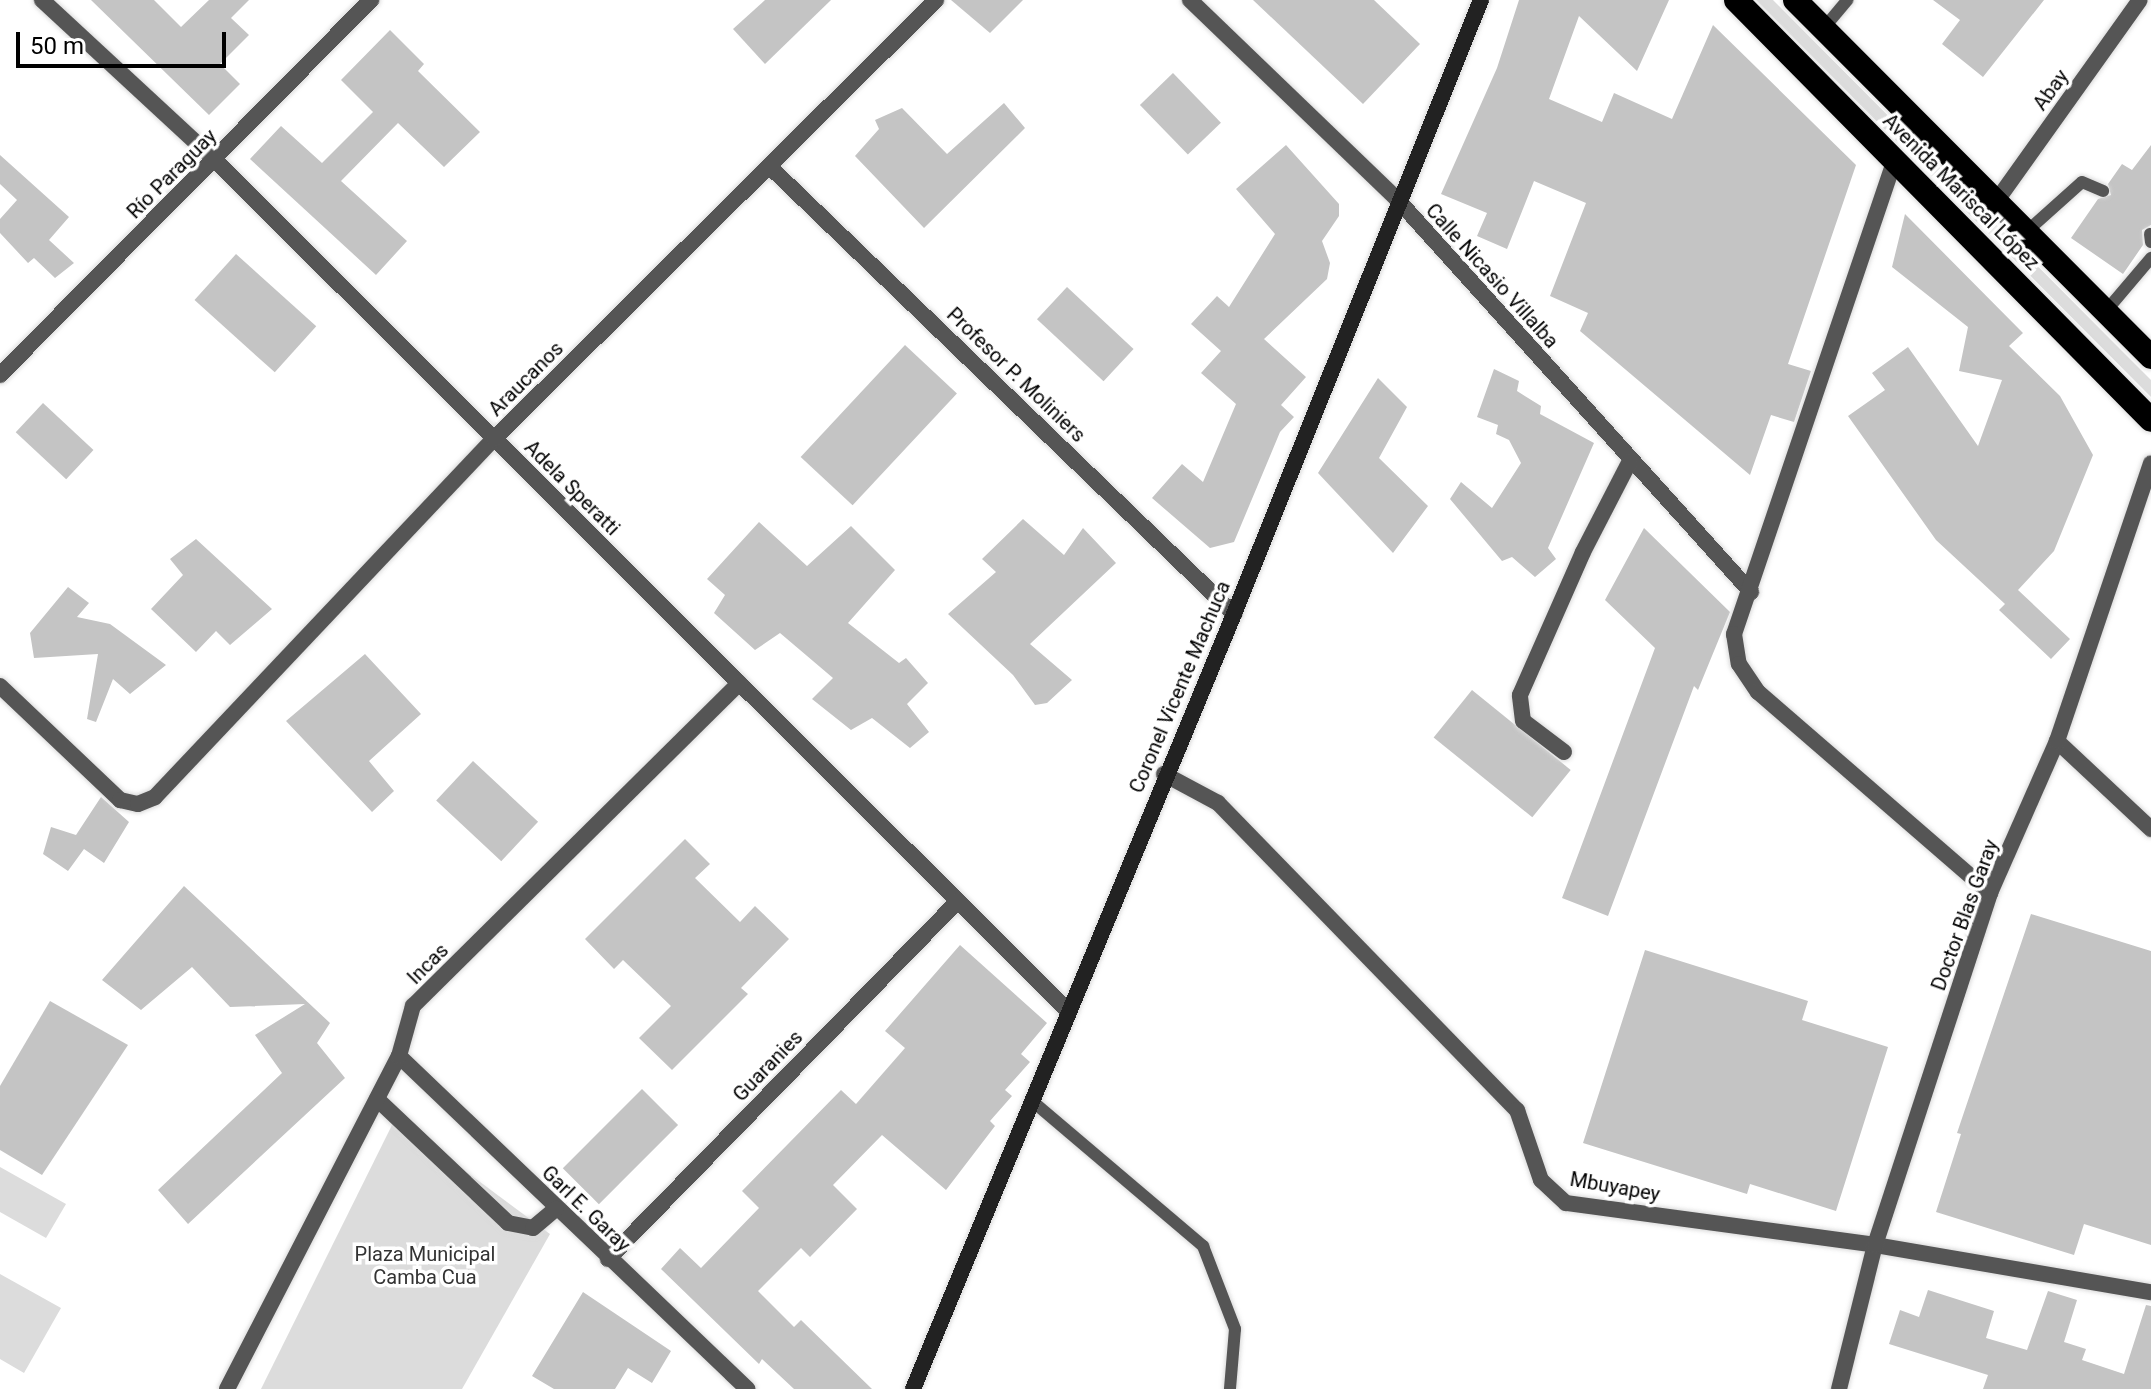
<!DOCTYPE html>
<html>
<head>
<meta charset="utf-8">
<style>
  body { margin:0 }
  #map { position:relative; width:2151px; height:1389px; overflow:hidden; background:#fff; font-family:Roboto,sans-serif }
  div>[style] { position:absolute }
  .green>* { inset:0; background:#dcdcdc }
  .building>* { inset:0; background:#c4c4c4; transform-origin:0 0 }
  .roads { filter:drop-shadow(0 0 2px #dbdbdb) drop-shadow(0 0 2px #dbdbdb) }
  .lane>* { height:12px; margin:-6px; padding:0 6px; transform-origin:6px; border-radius:6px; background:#555 }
  .street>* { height:16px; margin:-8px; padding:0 8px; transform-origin:8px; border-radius:8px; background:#555 }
  .secondary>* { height:16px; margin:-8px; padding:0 8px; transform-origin:8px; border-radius:8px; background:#222 }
  .highway>* { height:24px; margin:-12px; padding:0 12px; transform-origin:12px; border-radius:12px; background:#000 }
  span { translate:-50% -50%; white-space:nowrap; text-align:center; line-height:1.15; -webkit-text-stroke:7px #fff; paint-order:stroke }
  .street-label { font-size:20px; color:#000 }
  .park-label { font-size:20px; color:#333 }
  .scale { position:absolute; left:16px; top:32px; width:210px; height:36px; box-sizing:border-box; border:4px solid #000; border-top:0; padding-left:10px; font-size:24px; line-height:28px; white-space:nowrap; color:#000; -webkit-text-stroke:6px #fff; paint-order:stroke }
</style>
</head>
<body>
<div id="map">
  <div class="green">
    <i style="clip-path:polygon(1756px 0,1773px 0,2120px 349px,2151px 380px,2151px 397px)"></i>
    <i style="clip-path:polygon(395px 1119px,550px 1234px,462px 1389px,261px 1389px)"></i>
    <i style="clip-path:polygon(0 1167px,66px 1204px,46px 1238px,0 1212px)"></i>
    <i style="clip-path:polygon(0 1274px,61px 1308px,24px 1373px,0 1359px)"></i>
  </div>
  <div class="building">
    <i style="clip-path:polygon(91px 0,154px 0,181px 27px,209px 0,249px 0,231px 18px,249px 35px,220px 64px,240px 84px,209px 115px)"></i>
    <i style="clip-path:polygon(765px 0,831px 0,765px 64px,733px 29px)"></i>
    <i style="clip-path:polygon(951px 0,1023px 0,990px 33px)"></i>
    <i style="clip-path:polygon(1253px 0,1374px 0,1420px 44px,1363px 104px)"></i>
    <i style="clip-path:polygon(1519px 0,1669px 0,1637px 71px,1579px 16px,1549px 99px,1602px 122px,1614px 93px,1672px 119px,1713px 25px,1856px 165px,1788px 364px,1811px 371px,1794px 422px,1771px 415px,1750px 475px,1580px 331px,1588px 313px,1550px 296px,1586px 203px,1534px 181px,1507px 249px,1477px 236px,1487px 213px,1441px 194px,1497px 68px)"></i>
    <i style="clip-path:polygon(1933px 0,2044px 0,1983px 77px,1942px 44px,1960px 20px)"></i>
    <i style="clip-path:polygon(390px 30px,424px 64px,418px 71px,480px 132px,444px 167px,398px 123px,341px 181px,407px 241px,376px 275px,250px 159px,281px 126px,322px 163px,373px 112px,341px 80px)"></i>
    <i style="left:1173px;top:73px;width:69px;height:46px;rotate:46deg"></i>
    <i style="clip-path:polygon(1004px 103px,1025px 128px,924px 228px,855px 156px,879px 129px,875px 120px,902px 108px,947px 154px)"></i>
    <i style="clip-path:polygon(1286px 145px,1339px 204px,1339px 216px,1322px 241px,1330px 263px,1327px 279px,1264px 339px,1306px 377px,1281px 405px,1294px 417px,1280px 432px,1234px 542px,1210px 548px,1152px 498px,1182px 464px,1203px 482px,1236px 404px,1201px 373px,1221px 351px,1191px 324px,1217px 296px,1229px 307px,1275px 234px,1236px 189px)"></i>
    <i style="clip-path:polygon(2151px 145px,2151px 225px,2142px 230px,2143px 245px,2123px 274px,2071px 238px,2098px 199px,2111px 195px,2108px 184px,2122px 164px,2132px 170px)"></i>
    <i style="clip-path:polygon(0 155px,69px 217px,49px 240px,74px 263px,55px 278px,34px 258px,28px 263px,0 233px,0 219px,17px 200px,0 184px)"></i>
    <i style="clip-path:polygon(1905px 214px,2023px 333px,2009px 346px,2060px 396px,2093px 455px,2054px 551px,2018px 590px,2070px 639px,2051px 659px,1999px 610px,2005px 604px,1936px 540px,1848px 416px,1885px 390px,1872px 373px,1908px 347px,1978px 446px,2002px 380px,1959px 371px,1968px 327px,1892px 267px)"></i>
    <i style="left:236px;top:254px;width:108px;height:62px;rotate:42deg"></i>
    <i style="left:1067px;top:287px;width:91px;height:44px;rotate:43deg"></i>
    <i style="left:905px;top:345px;width:71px;height:153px;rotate:43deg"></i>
    <i style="clip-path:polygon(1494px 369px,1519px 381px,1517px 391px,1541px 406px,1540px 414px,1594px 443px,1548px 548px,1556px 559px,1535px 577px,1512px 557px,1502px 561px,1450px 499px,1461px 482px,1492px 508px,1521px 463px,1509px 440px,1496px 434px,1498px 425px,1477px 417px)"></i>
    <i style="clip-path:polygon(1378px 378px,1407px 407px,1379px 458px,1428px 506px,1393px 553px,1318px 473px)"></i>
    <i style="left:43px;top:403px;width:69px;height:40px;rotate:43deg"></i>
    <i style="clip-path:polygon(1023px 519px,1064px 555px,1083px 528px,1116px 563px,1030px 644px,1072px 680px,1047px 703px,1035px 705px,1013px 675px,948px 614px,996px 572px,982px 559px)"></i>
    <i style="clip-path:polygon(759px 522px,807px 566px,851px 526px,895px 570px,848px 623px,899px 663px,906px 658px,928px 683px,907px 704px,929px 732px,910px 748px,872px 718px,851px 730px,812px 699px,833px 678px,780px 633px,755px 650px,714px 613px,725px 595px,707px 579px)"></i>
    <i style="clip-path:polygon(1644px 528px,1730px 612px,1698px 690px,1694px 686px,1608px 916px,1562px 898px,1655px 648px,1605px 600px)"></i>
    <i style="clip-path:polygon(196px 539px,272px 609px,230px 645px,216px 631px,196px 652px,151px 609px,183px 575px,170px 559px)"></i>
    <i style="clip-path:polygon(68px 587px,89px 603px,77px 617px,110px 624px,166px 665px,130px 694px,113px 679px,96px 722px,87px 719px,98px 654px,34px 658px,30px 633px)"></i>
    <i style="clip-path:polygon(365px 654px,421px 714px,369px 761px,394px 791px,372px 812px,286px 721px)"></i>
    <i style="left:1472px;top:690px;width:127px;height:61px;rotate:39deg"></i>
    <i style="left:473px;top:761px;width:89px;height:54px;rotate:43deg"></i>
    <i style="clip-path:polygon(101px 797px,129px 822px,104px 863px,84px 849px,68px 871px,43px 854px,51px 827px,76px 835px)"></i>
    <i style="clip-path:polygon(685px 839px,710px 864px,695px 878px,740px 922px,755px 906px,789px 939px,741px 988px,748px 994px,672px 1070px,639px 1038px,671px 1006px,623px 960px,614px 969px,585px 939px)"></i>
    <i style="clip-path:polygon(184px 886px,330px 1023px,317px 1043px,345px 1078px,188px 1224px,158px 1190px,282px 1073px,255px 1035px,305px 1004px,230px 1007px,192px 967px,141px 1010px,102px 980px)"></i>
    <i style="clip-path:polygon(2031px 914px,2151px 951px,2151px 1245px,2084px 1224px,2074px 1255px,1936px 1212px,1961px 1134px,1957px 1133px)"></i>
    <i style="clip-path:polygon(960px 945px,1047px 1023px,1021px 1054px,1030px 1062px,1005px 1090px,1012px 1096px,990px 1121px,995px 1126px,946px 1190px,882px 1135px,833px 1185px,857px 1209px,810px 1257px,801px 1248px,758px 1291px,794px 1327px,801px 1320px,872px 1389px,794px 1389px,762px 1359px,759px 1364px,661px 1269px,680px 1248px,701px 1268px,759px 1208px,742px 1191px,841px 1090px,856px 1104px,905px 1048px,885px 1031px)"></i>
    <i style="clip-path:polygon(1645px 950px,1808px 1001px,1802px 1020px,1888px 1047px,1836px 1211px,1750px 1184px,1747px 1194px,1583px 1143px)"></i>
    <i style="clip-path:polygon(50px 1001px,128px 1045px,42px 1175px,0 1150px,0 1086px)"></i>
    <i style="left:642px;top:1089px;width:51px;height:112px;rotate:45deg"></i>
    <i style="clip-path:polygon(1928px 1290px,1994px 1311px,1986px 1338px,2027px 1350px,2048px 1291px,2077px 1300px,2064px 1342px,2086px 1349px,2082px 1360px,2124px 1374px,2146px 1305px,2151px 1306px,2151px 1389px,1983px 1389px,1988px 1375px,1889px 1344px,1900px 1310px,1919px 1317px)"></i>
    <i style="clip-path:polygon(583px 1292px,671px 1351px,652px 1383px,628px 1368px,615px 1389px,554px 1389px,532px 1376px)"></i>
  </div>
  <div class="roads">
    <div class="lane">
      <i style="left:1823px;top:29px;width:38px;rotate:-50deg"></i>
      <i style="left:2025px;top:233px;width:76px;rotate:-41.8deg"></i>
      <i style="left:2082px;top:182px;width:23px;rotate:23deg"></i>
      <i style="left:2150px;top:234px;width:8px;rotate:83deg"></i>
      <i style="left:2106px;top:311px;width:70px;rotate:-49.7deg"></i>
      <i style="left:1031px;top:1100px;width:226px;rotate:40.3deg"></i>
      <i style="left:1203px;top:1246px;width:89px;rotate:68.9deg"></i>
      <i style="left:1235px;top:1329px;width:60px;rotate:94.8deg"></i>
    </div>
    <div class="street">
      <i style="left:42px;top:0;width:234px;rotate:42.8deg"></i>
      <i style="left:214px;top:159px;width:1205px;rotate:44.93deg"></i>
      <i style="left:1190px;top:0;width:287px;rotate:43.9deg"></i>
      <i style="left:1397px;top:199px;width:529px;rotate:47.99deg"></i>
      <i style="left:1895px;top:159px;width:502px;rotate:108.72deg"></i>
      <i style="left:1734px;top:634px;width:30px;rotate:81deg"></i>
      <i style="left:1739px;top:664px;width:34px;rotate:56deg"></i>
      <i style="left:1758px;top:692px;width:307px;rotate:40.9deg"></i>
      <i style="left:769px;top:166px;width:646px;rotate:43.93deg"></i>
      <i style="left:1995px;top:203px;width:249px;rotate:-54.5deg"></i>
      <i style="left:0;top:375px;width:528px;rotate:-45.31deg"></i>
      <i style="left:0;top:686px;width:166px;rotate:43.5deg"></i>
      <i style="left:120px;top:800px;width:18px;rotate:13deg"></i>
      <i style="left:138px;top:804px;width:18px;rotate:-22deg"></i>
      <i style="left:155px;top:797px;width:493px;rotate:-46.6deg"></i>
      <i style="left:494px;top:439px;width:623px;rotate:-44.8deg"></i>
      <i style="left:2057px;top:741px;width:129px;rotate:43.1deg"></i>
      <i style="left:1564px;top:752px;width:51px;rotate:-142.9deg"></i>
      <i style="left:1523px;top:721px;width:26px;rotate:-97deg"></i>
      <i style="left:1520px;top:695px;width:156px;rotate:-66.2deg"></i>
      <i style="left:1583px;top:552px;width:102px;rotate:-62.7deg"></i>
      <i style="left:1164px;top:774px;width:61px;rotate:28.2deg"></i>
      <i style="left:1218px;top:803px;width:429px;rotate:45.8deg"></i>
      <i style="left:1517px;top:1110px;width:74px;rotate:71.1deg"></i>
      <i style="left:1541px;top:1180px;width:34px;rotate:43deg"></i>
      <i style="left:1566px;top:1203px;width:312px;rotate:7.7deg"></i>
      <i style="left:1875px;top:1245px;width:280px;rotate:9.7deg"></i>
      <i style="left:399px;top:1056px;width:482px;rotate:43.7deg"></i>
      <i style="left:377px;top:1099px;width:180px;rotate:43.4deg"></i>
      <i style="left:508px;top:1223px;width:25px;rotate:11deg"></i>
      <i style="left:533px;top:1228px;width:30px;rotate:-40deg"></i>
      <i style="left:608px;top:1259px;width:501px;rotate:-45.65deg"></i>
      <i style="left:227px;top:1389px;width:375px;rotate:-62.7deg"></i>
      <i style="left:399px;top:1056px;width:52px;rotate:-74.4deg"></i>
      <i style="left:413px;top:1006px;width:459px;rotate:-44.7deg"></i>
      <i style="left:1839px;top:1389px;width:148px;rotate:-76deg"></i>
      <i style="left:1875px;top:1245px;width:370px;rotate:-71.9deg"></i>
      <i style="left:1990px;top:893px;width:166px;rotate:-66.2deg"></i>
      <i style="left:2057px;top:741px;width:293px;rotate:-71.3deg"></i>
    </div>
    <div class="secondary">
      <i style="left:913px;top:1389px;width:839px;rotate:-67.5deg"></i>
      <i style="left:1234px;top:614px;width:662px;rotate:-68.09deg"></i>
    </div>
    <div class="highway">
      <i style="left:1736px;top:0;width:590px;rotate:45.34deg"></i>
      <i style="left:1795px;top:0;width:504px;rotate:45.08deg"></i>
    </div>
  </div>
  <div class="street-label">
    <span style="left:2051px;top:90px;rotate:-54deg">Abay</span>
    <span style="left:172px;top:174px;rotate:-45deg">Río Paraguay</span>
    <span style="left:1961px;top:192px;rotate:45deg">Avenida Mariscal López</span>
    <span style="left:1492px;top:276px;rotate:48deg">Calle Nicasio Villalba</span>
    <span style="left:1016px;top:375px;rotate:44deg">Profesor P. Moliniers</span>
    <span style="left:526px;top:379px;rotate:-45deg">Araucanos</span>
    <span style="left:572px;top:488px;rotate:45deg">Adela Speratti</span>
    <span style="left:1180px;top:687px;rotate:-67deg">Coronel Vicente Machuca</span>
    <span style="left:1965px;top:915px;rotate:-70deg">Doctor Blas Garay</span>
    <span style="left:428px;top:964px;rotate:-45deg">Incas</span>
    <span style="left:768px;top:1066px;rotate:-46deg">Guaranies</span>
    <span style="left:1615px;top:1187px;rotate:10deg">Mbuyapey</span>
    <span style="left:586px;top:1209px;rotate:44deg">Garl E. Garay</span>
  </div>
  <div class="park-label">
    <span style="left:425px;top:1266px">Plaza Municipal<br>Camba Cua</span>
  </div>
  <div class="scale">50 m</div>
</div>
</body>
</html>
